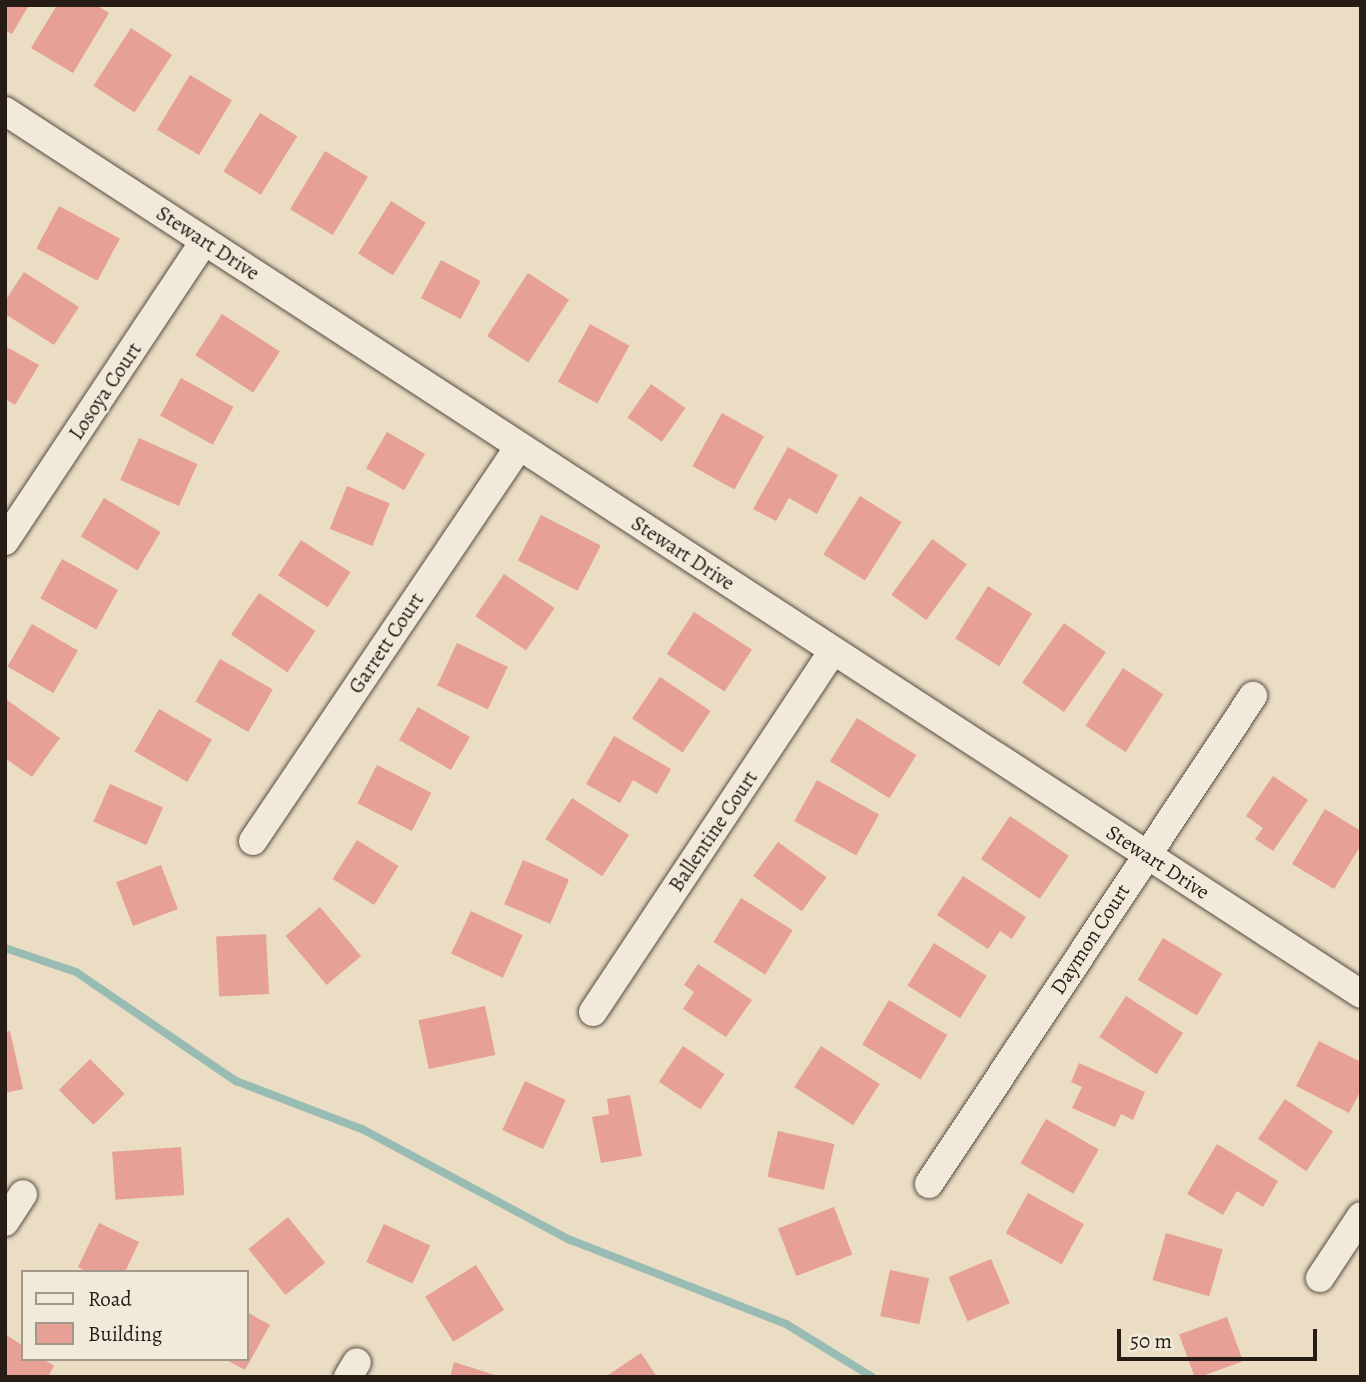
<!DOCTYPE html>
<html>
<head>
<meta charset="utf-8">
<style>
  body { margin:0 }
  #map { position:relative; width:1366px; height:1382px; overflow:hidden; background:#eaddc4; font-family:Alegreya,serif }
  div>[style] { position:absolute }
  .stream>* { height:8px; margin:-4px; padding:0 4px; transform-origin:4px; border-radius:4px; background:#98bcb4 }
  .building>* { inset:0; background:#e6a095; transform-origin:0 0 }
  .roads { filter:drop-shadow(0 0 2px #584c42) drop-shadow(0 0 2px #584c42) }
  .street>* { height:28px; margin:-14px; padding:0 14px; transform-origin:14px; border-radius:14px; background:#f1e9d9 }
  span { translate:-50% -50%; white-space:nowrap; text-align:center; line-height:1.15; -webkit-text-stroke:5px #f1e9d9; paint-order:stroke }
  .street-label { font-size:21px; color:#281c17 }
  .frame { position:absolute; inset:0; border:7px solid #281c17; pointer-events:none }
  .legend { position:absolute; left:21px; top:1270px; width:228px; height:91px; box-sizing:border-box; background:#f1e9d9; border:2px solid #a1978b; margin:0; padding:9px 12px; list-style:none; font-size:21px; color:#281c17 }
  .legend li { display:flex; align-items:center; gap:14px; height:35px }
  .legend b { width:35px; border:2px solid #a1978b }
  .scale { position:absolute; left:1117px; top:1329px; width:200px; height:32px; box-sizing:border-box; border:4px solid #281c17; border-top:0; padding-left:9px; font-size:21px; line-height:24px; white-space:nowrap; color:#281c17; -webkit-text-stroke:5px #f1e9d9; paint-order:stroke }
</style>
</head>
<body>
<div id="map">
  <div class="stream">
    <i style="left:5px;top:948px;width:75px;rotate:18.7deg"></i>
    <i style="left:76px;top:972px;width:194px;rotate:34.3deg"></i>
    <i style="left:236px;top:1081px;width:135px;rotate:20.9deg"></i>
    <i style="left:362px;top:1129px;width:234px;rotate:28.1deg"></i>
    <i style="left:568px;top:1239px;width:234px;rotate:21.3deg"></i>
    <i style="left:786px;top:1324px;width:101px;rotate:31.6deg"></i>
  </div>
  <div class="building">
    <i style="clip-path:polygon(5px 5px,29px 5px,12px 34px,5px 30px)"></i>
    <i style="clip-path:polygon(57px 5px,96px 5px,109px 13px,73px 73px,31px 48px)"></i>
    <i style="left:131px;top:28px;width:49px;height:69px;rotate:33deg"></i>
    <i style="left:190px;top:75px;width:49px;height:64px;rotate:31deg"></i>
    <i style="left:260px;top:113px;width:44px;height:69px;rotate:32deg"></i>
    <i style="left:325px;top:151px;width:50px;height:68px;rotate:31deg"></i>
    <i style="left:391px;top:201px;width:41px;height:62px;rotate:32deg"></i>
    <i style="left:59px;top:206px;width:69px;height:48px;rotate:28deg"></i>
    <i style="left:441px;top:260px;width:45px;height:43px;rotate:28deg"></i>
    <i style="clip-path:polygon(24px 272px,79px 307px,54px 345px,5px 314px,5px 301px)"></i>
    <i style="left:528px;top:273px;width:49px;height:75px;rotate:33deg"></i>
    <i style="left:222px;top:314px;width:69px;height:49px;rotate:33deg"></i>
    <i style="left:590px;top:324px;width:45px;height:66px;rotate:29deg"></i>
    <i style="clip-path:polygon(5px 346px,39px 365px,15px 405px,5px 399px)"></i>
    <i style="left:181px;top:378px;width:60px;height:43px;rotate:29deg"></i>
    <i style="left:651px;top:384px;width:42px;height:41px;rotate:35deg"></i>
    <i style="left:722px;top:413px;width:48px;height:61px;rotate:29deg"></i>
    <i style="left:387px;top:432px;width:44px;height:42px;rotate:30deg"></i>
    <i style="left:139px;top:438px;width:64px;height:46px;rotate:24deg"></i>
    <i style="clip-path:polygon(788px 447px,838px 475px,817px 514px,789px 498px,776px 521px,753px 509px)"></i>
    <i style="left:347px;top:486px;width:46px;height:46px;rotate:22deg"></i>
    <i style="left:860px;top:496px;width:49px;height:69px;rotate:32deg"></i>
    <i style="left:104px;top:498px;width:66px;height:45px;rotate:31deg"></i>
    <i style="left:541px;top:515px;width:67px;height:51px;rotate:27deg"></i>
    <i style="left:932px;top:539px;width:43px;height:69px;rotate:36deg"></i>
    <i style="left:301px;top:540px;width:59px;height:42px;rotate:33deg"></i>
    <i style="left:62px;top:559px;width:64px;height:45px;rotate:29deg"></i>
    <i style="left:504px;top:574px;width:61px;height:51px;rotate:34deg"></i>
    <i style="left:988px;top:586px;width:52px;height:62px;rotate:32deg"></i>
    <i style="left:259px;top:593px;width:68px;height:50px;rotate:34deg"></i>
    <i style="left:694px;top:612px;width:69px;height:50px;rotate:33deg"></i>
    <i style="left:1064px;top:623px;width:51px;height:73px;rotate:35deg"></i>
    <i style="left:32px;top:624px;width:53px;height:49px;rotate:30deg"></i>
    <i style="left:457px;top:643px;width:56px;height:47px;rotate:25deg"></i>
    <i style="left:220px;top:659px;width:61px;height:49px;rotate:30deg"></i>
    <i style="left:1123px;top:668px;width:48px;height:69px;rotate:33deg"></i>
    <i style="left:660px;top:677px;width:61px;height:50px;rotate:34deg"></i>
    <i style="clip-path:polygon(7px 700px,60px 738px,32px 777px,5px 758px)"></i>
    <i style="left:418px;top:707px;width:60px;height:38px;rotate:30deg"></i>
    <i style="left:159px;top:709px;width:61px;height:49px;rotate:30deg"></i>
    <i style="left:857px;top:718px;width:70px;height:51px;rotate:32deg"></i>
    <i style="clip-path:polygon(614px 736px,671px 769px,657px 794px,633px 780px,620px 803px,586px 784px)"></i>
    <i style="left:377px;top:765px;width:61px;height:43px;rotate:27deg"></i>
    <i style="clip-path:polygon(1273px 776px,1308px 800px,1273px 851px,1255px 839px,1263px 828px,1246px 816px)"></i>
    <i style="left:817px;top:780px;width:71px;height:47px;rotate:29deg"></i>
    <i style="left:110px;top:784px;width:58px;height:41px;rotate:24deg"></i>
    <i style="left:572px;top:798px;width:68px;height:49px;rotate:33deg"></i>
    <i style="clip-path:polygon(1325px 809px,1361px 831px,1361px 845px,1334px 889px,1292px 864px)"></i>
    <i style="left:1010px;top:816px;width:71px;height:52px;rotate:34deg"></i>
    <i style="left:357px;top:840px;width:49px;height:46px;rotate:32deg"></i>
    <i style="left:778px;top:842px;width:60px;height:42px;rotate:36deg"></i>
    <i style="left:523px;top:860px;width:50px;height:48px;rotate:23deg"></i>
    <i style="left:161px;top:865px;width:47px;height:48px;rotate:69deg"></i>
    <i style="clip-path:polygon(963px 876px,1026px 917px,1012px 939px,1000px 931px,988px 949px,937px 915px)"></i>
    <i style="left:741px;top:898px;width:61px;height:52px;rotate:32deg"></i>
    <i style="left:320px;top:907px;width:64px;height:45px;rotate:50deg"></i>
    <i style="left:471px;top:911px;width:57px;height:47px;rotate:25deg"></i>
    <i style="left:266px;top:934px;width:60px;height:50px;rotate:87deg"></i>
    <i style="left:1163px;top:938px;width:69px;height:49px;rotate:31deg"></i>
    <i style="left:934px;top:943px;width:62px;height:50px;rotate:32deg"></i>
    <i style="clip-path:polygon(698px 964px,752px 1000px,726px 1037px,683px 1009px,694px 992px,684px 985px)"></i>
    <i style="left:1126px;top:996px;width:68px;height:49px;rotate:33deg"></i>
    <i style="left:889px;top:1000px;width:68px;height:52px;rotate:31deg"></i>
    <i style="left:485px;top:1006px;width:50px;height:68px;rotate:78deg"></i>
    <i style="clip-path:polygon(10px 1031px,23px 1089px,5px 1093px,5px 1032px)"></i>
    <i style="clip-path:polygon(1319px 1041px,1361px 1062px,1361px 1090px,1349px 1113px,1296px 1086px)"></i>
    <i style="left:683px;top:1046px;width:50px;height:43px;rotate:34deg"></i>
    <i style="left:821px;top:1046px;width:70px;height:49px;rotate:33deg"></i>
    <i style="left:90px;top:1059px;width:49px;height:44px;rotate:45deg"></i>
    <i style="clip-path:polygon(1079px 1063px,1145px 1092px,1133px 1120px,1121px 1114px,1115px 1127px,1072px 1108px,1082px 1087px,1071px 1082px)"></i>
    <i style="left:525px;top:1081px;width:45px;height:54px;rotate:25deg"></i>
    <i style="clip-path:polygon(630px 1095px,642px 1156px,601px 1163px,592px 1117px,609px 1114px,607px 1099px)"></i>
    <i style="left:1285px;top:1099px;width:58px;height:48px;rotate:34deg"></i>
    <i style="left:1046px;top:1119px;width:61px;height:51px;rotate:30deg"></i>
    <i style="left:778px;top:1131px;width:58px;height:47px;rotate:13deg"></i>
    <i style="clip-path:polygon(1217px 1144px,1278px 1181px,1263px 1207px,1237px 1191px,1223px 1215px,1187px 1194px)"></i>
    <i style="left:181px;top:1147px;width:48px;height:69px;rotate:86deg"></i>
    <i style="left:1028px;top:1193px;width:64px;height:46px;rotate:29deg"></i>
    <i style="left:834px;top:1207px;width:51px;height:60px;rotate:69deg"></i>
    <i style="left:288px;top:1217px;width:59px;height:51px;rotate:51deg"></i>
    <i style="clip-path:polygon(99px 1223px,139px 1242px,125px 1272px,87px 1272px,78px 1267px)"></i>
    <i style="left:384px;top:1224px;width:51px;height:42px;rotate:25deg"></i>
    <i style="left:1166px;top:1233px;width:59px;height:49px;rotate:16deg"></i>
    <i style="left:991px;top:1259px;width:48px;height:46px;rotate:67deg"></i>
    <i style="left:476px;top:1265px;width:53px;height:60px;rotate:58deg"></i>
    <i style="left:890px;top:1270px;width:40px;height:47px;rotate:12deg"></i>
    <i style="clip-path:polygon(247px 1312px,270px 1325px,245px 1370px,225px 1359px,247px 1359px)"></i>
    <i style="left:1227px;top:1317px;width:47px;height:51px;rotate:70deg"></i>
    <i style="clip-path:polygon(5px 1334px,23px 1346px,23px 1359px,43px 1359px,54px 1366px,48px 1377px,5px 1377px)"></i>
    <i style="clip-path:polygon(641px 1353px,657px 1377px,605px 1377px)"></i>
    <i style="clip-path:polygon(454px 1362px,498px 1376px,498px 1377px,450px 1377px)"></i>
  </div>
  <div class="roads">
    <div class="street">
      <i style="left:5px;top:111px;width:1618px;rotate:33.07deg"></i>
      <i style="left:5px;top:541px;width:360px;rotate:-56.4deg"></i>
      <i style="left:253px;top:841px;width:476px;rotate:-56deg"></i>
      <i style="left:593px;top:1012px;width:433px;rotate:-56.4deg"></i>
      <i style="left:929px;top:1184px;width:586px;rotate:-56.42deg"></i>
      <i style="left:5px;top:1222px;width:33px;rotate:-57deg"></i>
      <i style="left:1320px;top:1278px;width:74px;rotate:-56.5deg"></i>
      <i style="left:348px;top:1377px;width:17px;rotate:-59deg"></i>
    </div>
  </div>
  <div class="street-label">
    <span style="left:208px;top:243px;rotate:33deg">Stewart Drive</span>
    <span style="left:105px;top:391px;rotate:-56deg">Losoya Court</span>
    <span style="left:683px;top:553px;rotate:33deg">Stewart Drive</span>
    <span style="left:386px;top:643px;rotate:-56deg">Garrett Court</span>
    <span style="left:713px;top:831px;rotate:-56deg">Ballentine Court</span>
    <span style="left:1158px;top:862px;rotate:33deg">Stewart Drive</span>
    <span style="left:1090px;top:939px;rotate:-57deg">Daymon Court</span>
  </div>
  <div class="frame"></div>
  <ul class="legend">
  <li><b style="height:9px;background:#f1e9d9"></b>Road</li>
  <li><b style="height:19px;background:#e6a095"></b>Building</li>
  </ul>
  <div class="scale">50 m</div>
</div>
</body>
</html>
